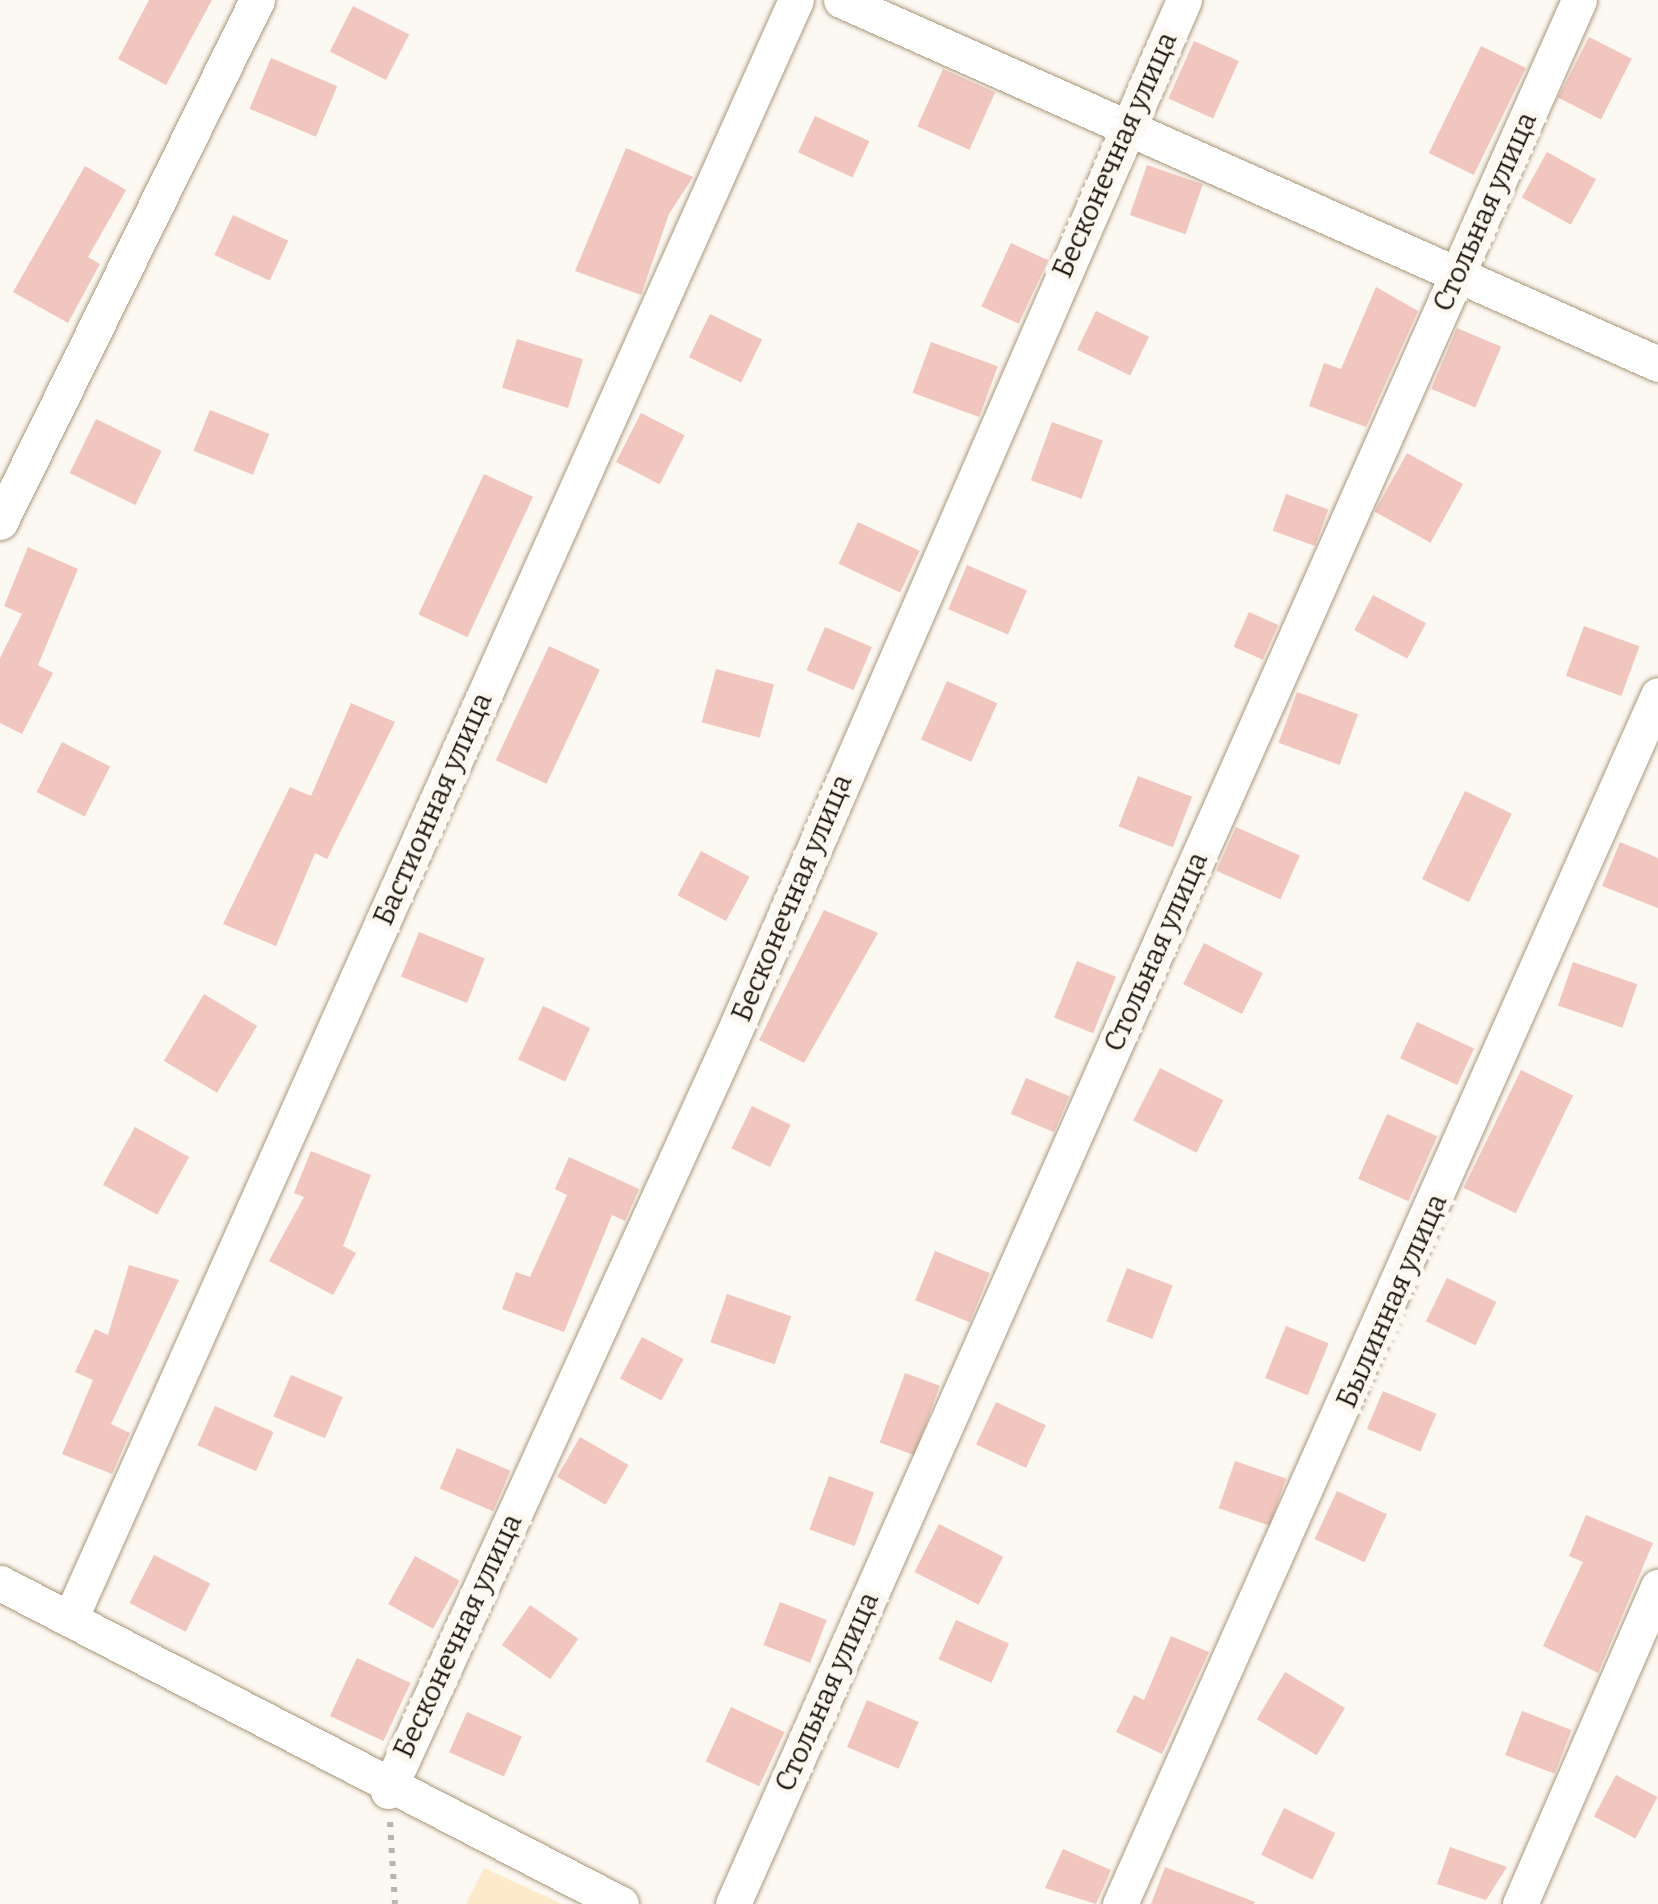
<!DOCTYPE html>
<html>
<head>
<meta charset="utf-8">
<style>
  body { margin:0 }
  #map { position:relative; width:1658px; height:1904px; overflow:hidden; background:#fcf8f2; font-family:Bitter,serif }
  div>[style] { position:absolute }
  .built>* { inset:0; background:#fceacb }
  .building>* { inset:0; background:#f1c6be; transform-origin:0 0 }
  .path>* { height:6px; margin-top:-3px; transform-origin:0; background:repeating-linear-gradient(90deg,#b9b4ac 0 5px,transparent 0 13px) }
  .roads { filter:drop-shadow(0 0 2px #a9987a) drop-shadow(0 0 2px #a9987a) }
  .minor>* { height:35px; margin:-17.5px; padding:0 17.5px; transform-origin:17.5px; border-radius:17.5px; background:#fff }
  span { translate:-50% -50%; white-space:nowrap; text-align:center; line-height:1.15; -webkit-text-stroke:10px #fcf8f2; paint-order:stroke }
  .street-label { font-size:28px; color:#1f190d }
</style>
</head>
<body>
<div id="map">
  <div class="built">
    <i style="clip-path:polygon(484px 1868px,562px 1904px,466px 1904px)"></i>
  </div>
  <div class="building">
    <i style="clip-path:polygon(149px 0,212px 0,166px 85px,118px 59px)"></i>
    <i style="left:353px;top:6px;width:63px;height:51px;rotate:27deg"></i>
    <i style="left:1589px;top:37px;width:48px;height:68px;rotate:27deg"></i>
    <i style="left:1194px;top:41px;width:49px;height:63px;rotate:24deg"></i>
    <i style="left:1481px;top:46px;width:50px;height:119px;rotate:26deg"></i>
    <i style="left:271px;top:58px;width:72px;height:55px;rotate:23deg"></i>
    <i style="left:943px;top:69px;width:57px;height:63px;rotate:24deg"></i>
    <i style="left:815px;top:116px;width:60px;height:40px;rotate:25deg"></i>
    <i style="clip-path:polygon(626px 148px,693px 177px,669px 214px,641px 295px,575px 271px)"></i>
    <i style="left:1547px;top:152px;width:56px;height:52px;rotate:29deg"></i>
    <i style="left:1147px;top:165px;width:59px;height:53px;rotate:19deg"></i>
    <i style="clip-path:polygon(85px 166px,126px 190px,88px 257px,100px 264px,68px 323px,13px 292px)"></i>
    <i style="left:233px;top:215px;width:61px;height:44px;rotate:25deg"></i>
    <i style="left:1011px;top:243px;width:41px;height:70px;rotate:25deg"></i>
    <i style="clip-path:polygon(1376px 287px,1418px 311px,1366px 427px,1309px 406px,1324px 363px,1341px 369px)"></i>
    <i style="left:1096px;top:311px;width:59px;height:43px;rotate:26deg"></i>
    <i style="left:710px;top:314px;width:58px;height:48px;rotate:26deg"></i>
    <i style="left:1457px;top:328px;width:48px;height:66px;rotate:23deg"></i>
    <i style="left:517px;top:339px;width:69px;height:51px;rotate:17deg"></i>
    <i style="left:931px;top:342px;width:71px;height:54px;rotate:20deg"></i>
    <i style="left:210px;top:410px;width:64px;height:44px;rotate:22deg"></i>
    <i style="left:641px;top:413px;width:49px;height:55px;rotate:27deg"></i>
    <i style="left:96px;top:419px;width:73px;height:60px;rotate:26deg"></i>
    <i style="left:1052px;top:422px;width:54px;height:62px;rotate:20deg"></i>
    <i style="left:1407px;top:453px;width:64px;height:67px;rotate:29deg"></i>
    <i style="left:484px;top:474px;width:54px;height:155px;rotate:25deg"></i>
    <i style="left:1286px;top:494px;width:45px;height:39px;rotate:20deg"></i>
    <i style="left:858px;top:522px;width:68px;height:46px;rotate:25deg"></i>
    <i style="clip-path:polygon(28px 547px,78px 569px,38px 665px,53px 673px,22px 734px,0 723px,0 658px,22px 614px,4px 606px)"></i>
    <i style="left:967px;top:565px;width:65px;height:48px;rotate:23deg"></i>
    <i style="left:1373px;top:595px;width:60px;height:40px;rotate:28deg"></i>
    <i style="left:1249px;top:612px;width:32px;height:38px;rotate:24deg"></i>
    <i style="left:1584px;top:626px;width:59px;height:53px;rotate:20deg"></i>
    <i style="left:825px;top:627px;width:51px;height:47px;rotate:23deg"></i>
    <i style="left:549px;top:646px;width:56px;height:126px;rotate:25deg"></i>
    <i style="left:716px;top:669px;width:60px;height:55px;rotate:15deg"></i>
    <i style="left:947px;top:681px;width:55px;height:64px;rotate:24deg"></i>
    <i style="left:1297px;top:692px;width:65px;height:54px;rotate:20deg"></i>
    <i style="clip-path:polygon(351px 703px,395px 722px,327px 859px,315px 853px,276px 946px,223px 924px,290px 787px,311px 796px)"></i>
    <i style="left:62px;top:742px;width:54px;height:56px;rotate:27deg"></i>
    <i style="left:1138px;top:776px;width:58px;height:54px;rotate:21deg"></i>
    <i style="left:1465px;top:791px;width:52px;height:98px;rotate:26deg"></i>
    <i style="left:1236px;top:827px;width:70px;height:48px;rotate:24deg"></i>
    <i style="clip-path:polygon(1620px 842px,1658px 858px,1658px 908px,1602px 886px)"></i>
    <i style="left:701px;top:851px;width:55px;height:50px;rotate:28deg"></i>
    <i style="clip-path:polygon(824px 910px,878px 933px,804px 1063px,759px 1040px)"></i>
    <i style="left:419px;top:932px;width:71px;height:48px;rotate:22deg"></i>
    <i style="left:1204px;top:943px;width:66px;height:46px;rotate:27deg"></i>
    <i style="left:1077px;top:961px;width:42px;height:61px;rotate:22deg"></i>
    <i style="left:1573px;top:962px;width:68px;height:46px;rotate:19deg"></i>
    <i style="left:204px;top:994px;width:62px;height:78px;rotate:31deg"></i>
    <i style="left:543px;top:1006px;width:52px;height:59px;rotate:25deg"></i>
    <i style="left:1417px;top:1022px;width:63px;height:40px;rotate:25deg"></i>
    <i style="left:1160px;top:1068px;width:71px;height:59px;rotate:27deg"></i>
    <i style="left:1521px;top:1070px;width:58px;height:131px;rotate:26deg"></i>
    <i style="left:1026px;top:1078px;width:47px;height:39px;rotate:23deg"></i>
    <i style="left:752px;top:1106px;width:43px;height:47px;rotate:26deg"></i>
    <i style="left:1387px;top:1114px;width:55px;height:71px;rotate:24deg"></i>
    <i style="left:135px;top:1127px;width:62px;height:66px;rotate:29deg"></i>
    <i style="clip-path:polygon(311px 1151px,371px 1175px,343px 1246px,356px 1253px,333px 1295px,269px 1261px,304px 1197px,294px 1193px)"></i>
    <i style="clip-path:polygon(569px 1157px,639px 1189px,625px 1221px,612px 1215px,564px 1332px,502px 1309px,516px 1272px,530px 1277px,567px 1195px,555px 1189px)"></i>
    <i style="left:935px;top:1251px;width:59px;height:53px;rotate:22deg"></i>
    <i style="clip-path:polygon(129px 1265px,179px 1280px,111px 1424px,130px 1433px,112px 1474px,62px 1454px,93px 1380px,75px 1372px,95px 1329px,108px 1335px)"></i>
    <i style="left:1127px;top:1268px;width:49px;height:57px;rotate:21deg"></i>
    <i style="left:1447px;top:1278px;width:55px;height:48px;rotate:26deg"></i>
    <i style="left:727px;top:1294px;width:68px;height:51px;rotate:19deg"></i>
    <i style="left:1286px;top:1326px;width:46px;height:56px;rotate:22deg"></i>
    <i style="left:642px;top:1337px;width:47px;height:47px;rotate:28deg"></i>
    <i style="left:905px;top:1373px;width:37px;height:74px;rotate:20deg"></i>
    <i style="left:291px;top:1375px;width:56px;height:45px;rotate:23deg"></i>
    <i style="left:1383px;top:1391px;width:58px;height:41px;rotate:23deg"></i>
    <i style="left:996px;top:1402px;width:55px;height:47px;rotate:25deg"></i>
    <i style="left:215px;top:1406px;width:64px;height:43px;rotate:24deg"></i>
    <i style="left:580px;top:1437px;width:56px;height:46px;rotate:30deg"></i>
    <i style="left:457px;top:1448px;width:58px;height:44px;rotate:23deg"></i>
    <i style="left:1235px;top:1461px;width:54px;height:50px;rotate:19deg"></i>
    <i style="left:829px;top:1476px;width:48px;height:57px;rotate:20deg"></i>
    <i style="left:1337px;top:1491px;width:55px;height:53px;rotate:25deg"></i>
    <i style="clip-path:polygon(1586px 1515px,1653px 1543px,1598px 1673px,1543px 1646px,1583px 1562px,1569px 1556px)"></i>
    <i style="left:939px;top:1524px;width:72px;height:54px;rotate:27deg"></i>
    <i style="left:154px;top:1555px;width:63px;height:54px;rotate:27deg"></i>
    <i style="left:415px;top:1556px;width:51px;height:55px;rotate:29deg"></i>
    <i style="left:780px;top:1602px;width:50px;height:46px;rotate:21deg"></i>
    <i style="left:530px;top:1605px;width:59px;height:49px;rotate:35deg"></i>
    <i style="left:956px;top:1620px;width:58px;height:43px;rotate:24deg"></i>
    <i style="clip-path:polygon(1171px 1636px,1209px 1652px,1162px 1754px,1116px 1732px,1134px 1695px,1144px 1700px)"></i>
    <i style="left:357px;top:1658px;width:59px;height:64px;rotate:25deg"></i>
    <i style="left:1285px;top:1672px;width:70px;height:55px;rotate:31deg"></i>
    <i style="left:867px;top:1700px;width:56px;height:51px;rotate:23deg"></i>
    <i style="left:731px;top:1707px;width:59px;height:60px;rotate:25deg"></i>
    <i style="left:1522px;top:1711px;width:53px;height:47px;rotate:21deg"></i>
    <i style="left:467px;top:1712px;width:60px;height:44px;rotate:24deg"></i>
    <i style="left:1616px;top:1775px;width:47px;height:47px;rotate:28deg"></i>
    <i style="left:1284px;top:1808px;width:57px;height:52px;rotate:26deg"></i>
    <i style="clip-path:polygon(1450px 1847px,1507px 1867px,1486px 1900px,1437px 1884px)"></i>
    <i style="clip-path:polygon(1063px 1849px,1111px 1870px,1096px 1904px,1045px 1888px)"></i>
    <i style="clip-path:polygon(1165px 1867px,1255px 1902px,1254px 1904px,1151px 1904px)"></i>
  </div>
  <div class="path">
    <i style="left:390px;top:1822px;width:82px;rotate:86.5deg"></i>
  </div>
  <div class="roads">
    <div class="minor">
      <i style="left:841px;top:0;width:894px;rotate:24.01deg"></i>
      <i style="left:0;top:522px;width:582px;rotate:-63.79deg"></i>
      <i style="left:0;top:1583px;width:699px;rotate:27.33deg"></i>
      <i style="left:70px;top:1619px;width:1774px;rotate:-65.85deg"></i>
      <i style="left:388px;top:1791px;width:829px;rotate:-65.48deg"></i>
      <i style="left:732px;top:1037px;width:1131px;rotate:-66.45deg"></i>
      <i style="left:733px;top:1904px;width:2083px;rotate:-66.04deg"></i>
      <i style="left:1120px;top:1904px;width:1323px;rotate:-66.01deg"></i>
      <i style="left:1520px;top:1904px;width:346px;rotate:-66.5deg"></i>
    </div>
  </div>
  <div class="street-label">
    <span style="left:1115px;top:155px;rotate:-66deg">Бесконечная улица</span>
    <span style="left:1485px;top:212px;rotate:-66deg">Стольная улица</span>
    <span style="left:433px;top:809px;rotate:-66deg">Бастионная улица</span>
    <span style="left:792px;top:898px;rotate:-67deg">Бесконечная улица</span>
    <span style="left:1156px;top:952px;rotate:-66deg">Стольная улица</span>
    <span style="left:1392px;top:1301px;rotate:-66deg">Былинная улица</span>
    <span style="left:458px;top:1636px;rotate:-65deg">Бесконечная улица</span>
    <span style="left:827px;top:1692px;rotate:-66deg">Стольная улица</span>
  </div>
</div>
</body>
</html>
